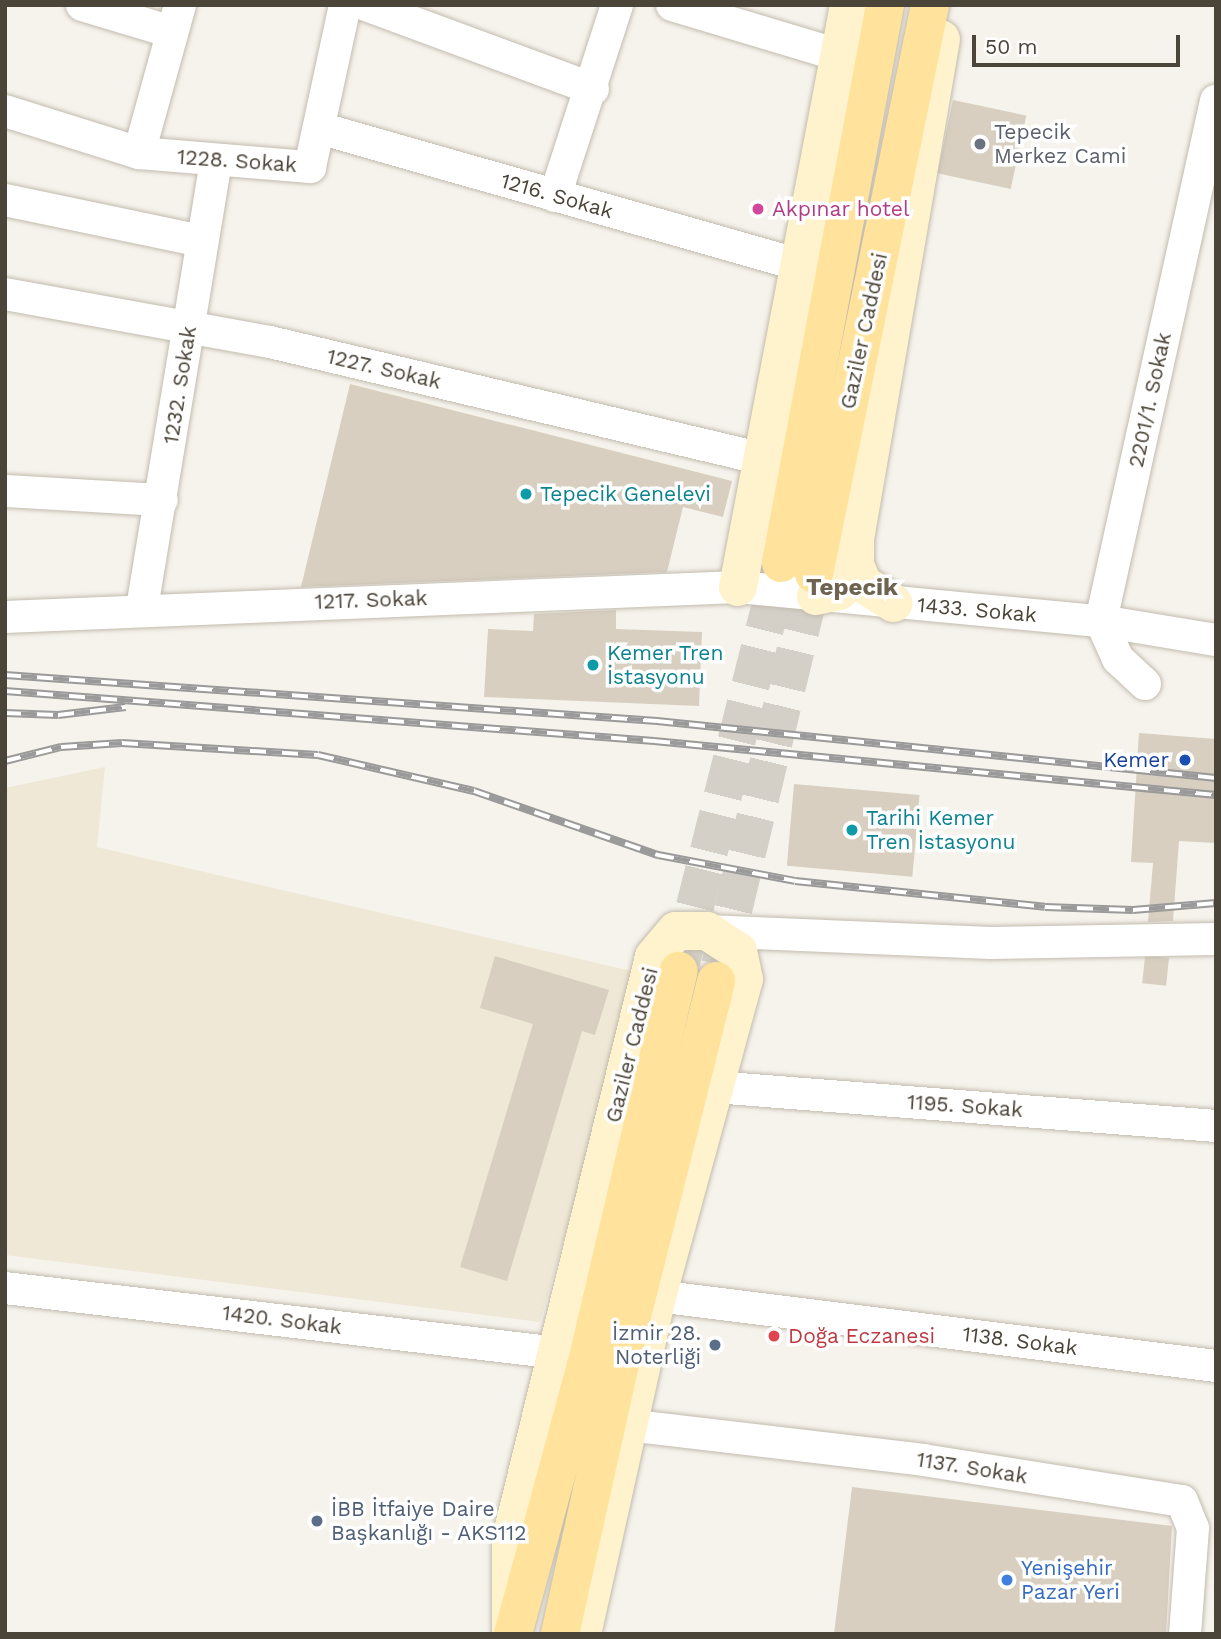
<!DOCTYPE html>
<html>
<head>
<meta charset="utf-8">
<style>
  body { margin:0 }
  #map { position:relative; width:1221px; height:1639px; overflow:hidden; background:#f6f3ec; font-family:"Work Sans",sans-serif }
  div>[style] { position:absolute }
  .education>* { inset:0; background:#efe8d6 }
  .building>* { inset:0; background:#d8cfc1; transform-origin:0 0 }
  .primary-tunnel>* { height:38px; margin-top:-19px; transform-origin:0; background:repeating-linear-gradient(90deg,#d4d0c8 0 38px,transparent 0 57px) }
  .roads { filter:drop-shadow(0 0 2px #c2bbae) drop-shadow(0 0 2px #c2bbae) }
  .street>* { height:32px; margin:-16px; padding:0 16px; transform-origin:16px; border-radius:16px; background:#fff }
  .secondary>* { height:38px; margin:-19px; padding:0 19px; transform-origin:19px; border-radius:19px; background:#fff3cd }
  .primary>* { height:38px; margin:-19px; padding:0 19px; transform-origin:19px; border-radius:19px; background:#ffe39c }
  .rail>* { height:8px; margin-top:-4px; transform-origin:0; background:repeating-linear-gradient(90deg,#fff 0 16px,#9a9a9a 0 32px); box-sizing:border-box; border-block:2px solid #9a9a9a }
  .dots>* { width:19px; height:19px; translate:-50% -50%; box-sizing:border-box; border:4px solid #fff; border-radius:50% }
  span { translate:-50% -50%; white-space:nowrap; text-align:center; line-height:1.15; -webkit-text-stroke:7px #fff; paint-order:stroke }
  .worship-label { font-size:21px; color:#5b616d }
  .left { translate:0 -50%; text-align:left }
  .street-label { font-size:21px; color:#4b4439 }
  .hotel-label { font-size:21px; color:#b23c85 }
  .culture-label { font-size:21px; color:#0d838f }
  .transit-label { font-size:21px; color:#164399 }
  .right { translate:-100% -50%; text-align:right }
  .service-label { font-size:21px; color:#4e5e75 }
  .health-label { font-size:21px; color:#be3a42 }
  .shop-label { font-size:21px; color:#366cbe }
  .quarter-label { font-size:24px; color:#6e6250; font-weight:700 }
  .frame { position:absolute; inset:0; border:7px solid #4b4439; pointer-events:none }
  .scale { position:absolute; left:972px; top:35px; width:208px; height:32px; box-sizing:border-box; border:4px solid #4b4439; border-top:0; padding-left:9px; font-size:21px; line-height:24px; white-space:nowrap; color:#4b4439; -webkit-text-stroke:5px #fff; paint-order:stroke }
</style>
</head>
<body>
<div id="map">
  <div class="education">
    <i style="clip-path:polygon(105px 767px,97px 847px,640px 973px,540px 1322px,5px 1255px,5px 788px)"></i>
  </div>
  <div class="building">
    <i style="left:953px;top:100px;width:75px;height:75px;rotate:12deg"></i>
    <i style="clip-path:polygon(350px 384px,732px 481px,723px 517px,683px 507px,667px 572px,301px 587px)"></i>
    <i style="clip-path:polygon(616px 610px,616px 629px,702px 632px,699px 706px,484px 697px,488px 629px,533px 631px,534px 614px)"></i>
    <i style="clip-path:polygon(1139px 733px,1216px 739px,1216px 843px,1179px 841px,1173px 921px,1148px 922px,1153px 863px,1131px 862px)"></i>
    <i style="left:794px;top:784px;width:126px;height:82px;rotate:5deg"></i>
    <i style="clip-path:polygon(495px 956px,609px 990px,595px 1035px,582px 1031px,507px 1281px,460px 1267px,533px 1024px,480px 1008px)"></i>
    <i style="left:1169px;top:958px;width:28px;height:24px;rotate:96deg"></i>
    <i style="clip-path:polygon(852px 1487px,1172px 1526px,1166px 1634px,834px 1634px)"></i>
  </div>
  <div class="primary-tunnel">
    <i style="left:681px;top:962px;width:411px;rotate:-75.9deg"></i>
    <i style="left:720px;top:965px;width:402px;rotate:-76.5deg"></i>
  </div>
  <div class="roads">
    <div class="street">
      <i style="left:82px;top:5px;width:94px;rotate:16.7deg"></i>
      <i style="left:366px;top:5px;width:242px;rotate:20.3deg"></i>
      <i style="left:672px;top:5px;width:174px;rotate:16.7deg"></i>
      <i style="left:5px;top:111px;width:140px;rotate:17.4deg"></i>
      <i style="left:139px;top:153px;width:172px;rotate:4.7deg"></i>
      <i style="left:310px;top:167px;width:166px;rotate:-77.8deg"></i>
      <i style="left:319px;top:128px;width:496px;rotate:15.9deg"></i>
      <i style="left:139px;top:153px;width:154px;rotate:-74.5deg"></i>
      <i style="left:555px;top:196px;width:201px;rotate:-72deg"></i>
      <i style="left:5px;top:200px;width:200px;rotate:11.8deg"></i>
      <i style="left:5px;top:294px;width:269px;rotate:10.3deg"></i>
      <i style="left:270px;top:342px;width:503px;rotate:13.34deg"></i>
      <i style="left:5px;top:491px;width:157px;rotate:3.3deg"></i>
      <i style="left:142px;top:608px;width:453px;rotate:-80.6deg"></i>
      <i style="left:5px;top:617px;width:734px;rotate:-2.34deg"></i>
      <i style="left:738px;top:587px;width:365px;rotate:5.4deg"></i>
      <i style="left:1101px;top:621px;width:117px;rotate:9.4deg"></i>
      <i style="left:1145px;top:684px;width:37px;rotate:-137deg"></i>
      <i style="left:1118px;top:659px;width:42px;rotate:-114.1deg"></i>
      <i style="left:1101px;top:621px;width:533px;rotate:-77.53deg"></i>
      <i style="left:707px;top:931px;width:284px;rotate:2.4deg"></i>
      <i style="left:991px;top:943px;width:225px;rotate:-1deg"></i>
      <i style="left:714px;top:1087px;width:504px;rotate:4.44deg"></i>
      <i style="left:5px;top:1288px;width:557px;rotate:6.7deg"></i>
      <i style="left:657px;top:1296px;width:563px;rotate:7.14deg"></i>
      <i style="left:627px;top:1425px;width:298px;rotate:6.7deg"></i>
      <i style="left:923px;top:1460px;width:262px;rotate:9deg"></i>
      <i style="left:1182px;top:1501px;width:29px;rotate:68deg"></i>
      <i style="left:1193px;top:1528px;width:106px;rotate:94.3deg"></i>
    </div>
    <div class="secondary">
      <i style="left:855px;top:543px;width:22px;rotate:90deg"></i>
      <i style="left:855px;top:565px;width:21px;rotate:67deg"></i>
      <i style="left:863px;top:584px;width:36px;rotate:32deg"></i>
      <i style="left:738px;top:587px;width:592px;rotate:-79.2deg"></i>
      <i style="left:816px;top:596px;width:24px;rotate:-12deg"></i>
      <i style="left:839px;top:591px;width:54px;rotate:-72.9deg"></i>
      <i style="left:855px;top:539px;width:507px;rotate:-80.24deg"></i>
      <i style="left:511px;top:1631px;width:92px;rotate:-90deg"></i>
      <i style="left:511px;top:1539px;width:599px;rotate:-76.2deg"></i>
      <i style="left:654px;top:957px;width:34px;rotate:-50deg"></i>
      <i style="left:676px;top:931px;width:31px"></i>
      <i style="left:707px;top:931px;width:37px;rotate:33deg"></i>
      <i style="left:738px;top:951px;width:29px;rotate:78deg"></i>
      <i style="left:744px;top:979px;width:329px;rotate:105.3deg"></i>
      <i style="left:657px;top:1296px;width:346px;rotate:102.5deg"></i>
    </div>
    <div class="primary">
      <i style="left:781px;top:563px;width:568px;rotate:-79.44deg"></i>
      <i style="left:814px;top:574px;width:581px;rotate:-78.48deg"></i>
      <i style="left:513px;top:1634px;width:278px;rotate:-74.8deg"></i>
      <i style="left:586px;top:1366px;width:406px;rotate:-76.8deg"></i>
      <i style="left:560px;top:1634px;width:277px;rotate:-77.5deg"></i>
      <i style="left:620px;top:1364px;width:395px;rotate:-75.9deg"></i>
    </div>
  </div>
  <div class="rail">
    <i style="left:5px;top:675px;width:654px;rotate:4.04deg"></i>
    <i style="left:657px;top:721px;width:562px;rotate:5.82deg"></i>
    <i style="left:5px;top:691px;width:651px;rotate:4.41deg"></i>
    <i style="left:654px;top:741px;width:565px;rotate:5.49deg"></i>
    <i style="left:5px;top:713px;width:53px;rotate:2.2deg"></i>
    <i style="left:58px;top:715px;width:68px;rotate:-6.7deg"></i>
    <i style="left:5px;top:761px;width:58px;rotate:-14deg"></i>
    <i style="left:61px;top:747px;width:61px;rotate:-3.8deg"></i>
    <i style="left:122px;top:743px;width:196px;rotate:3.5deg"></i>
    <i style="left:318px;top:755px;width:160px;rotate:13deg"></i>
    <i style="left:474px;top:791px;width:195px;rotate:19.2deg"></i>
    <i style="left:658px;top:855px;width:139px;rotate:10.7deg"></i>
    <i style="left:795px;top:881px;width:251px;rotate:5.9deg"></i>
    <i style="left:1045px;top:907px;width:88px;rotate:2deg"></i>
    <i style="left:1133px;top:910px;width:83px;rotate:-4.8deg"></i>
  </div>
  <div class="dots">
    <i style="left:980px;top:144px;background:#6b7280"></i>
    <i style="left:758px;top:209px;background:#d1479c"></i>
    <i style="left:526px;top:494px;background:#0f9aa8"></i>
    <i style="left:593px;top:665px;background:#0f9aa8"></i>
    <i style="left:1185px;top:760px;background:#1a4fb4"></i>
    <i style="left:852px;top:830px;background:#0f9aa8"></i>
    <i style="left:774px;top:1336px;background:#e0444e"></i>
    <i style="left:715px;top:1345px;background:#5c6f8a"></i>
    <i style="left:317px;top:1521px;background:#5c6f8a"></i>
    <i style="left:1007px;top:1580px;background:#3f7fe0"></i>
  </div>
  <div class="worship-label">
    <span class="left" style="left:994px;top:144px">Tepecik<br>Merkez Cami</span>
  </div>
  <div class="street-label">
    <span style="left:237px;top:161px;rotate:4deg">1228. Sokak</span>
    <span style="left:557px;top:196px;rotate:16deg">1216. Sokak</span>
    <span style="left:864px;top:331px;rotate:-78deg">Gaziler Caddesi</span>
    <span style="left:384px;top:369px;rotate:13deg">1227. Sokak</span>
    <span style="left:180px;top:385px;rotate:-81deg">1232. Sokak</span>
    <span style="left:1150px;top:400px;rotate:-78deg">2201/1. Sokak</span>
    <span style="left:371px;top:600px;rotate:-2deg">1217. Sokak</span>
    <span style="left:977px;top:610px;rotate:5deg">1433. Sokak</span>
    <span style="left:632px;top:1045px;rotate:-76deg">Gaziler Caddesi</span>
    <span style="left:965px;top:1106px;rotate:4deg">1195. Sokak</span>
    <span style="left:282px;top:1320px;rotate:7deg">1420. Sokak</span>
    <span style="left:1020px;top:1341px;rotate:7deg">1138. Sokak</span>
    <span style="left:972px;top:1468px;rotate:9deg">1137. Sokak</span>
  </div>
  <div class="hotel-label">
    <span class="left" style="left:772px;top:209px">Akpınar hotel</span>
  </div>
  <div class="culture-label">
    <span class="left" style="left:540px;top:494px">Tepecik Genelevi</span>
    <span class="left" style="left:607px;top:665px">Kemer Tren<br>İstasyonu</span>
    <span class="left" style="left:866px;top:830px">Tarihi Kemer<br>Tren İstasyonu</span>
  </div>
  <div class="transit-label">
    <span class="right" style="left:1169px;top:760px">Kemer</span>
  </div>
  <div class="service-label">
    <span class="right" style="left:701px;top:1345px">İzmir 28.<br>Noterliği</span>
    <span class="left" style="left:331px;top:1521px">İBB İtfaiye Daire<br>Başkanlığı - AKS112</span>
  </div>
  <div class="health-label">
    <span class="left" style="left:788px;top:1336px">Doğa Eczanesi</span>
  </div>
  <div class="shop-label">
    <span class="left" style="left:1021px;top:1580px">Yenişehir<br>Pazar Yeri</span>
  </div>
  <div class="quarter-label">
    <span style="left:852px;top:588px">Tepecik</span>
  </div>
  <div class="frame"></div>
  <div class="scale">50 m</div>
</div>
</body>
</html>
